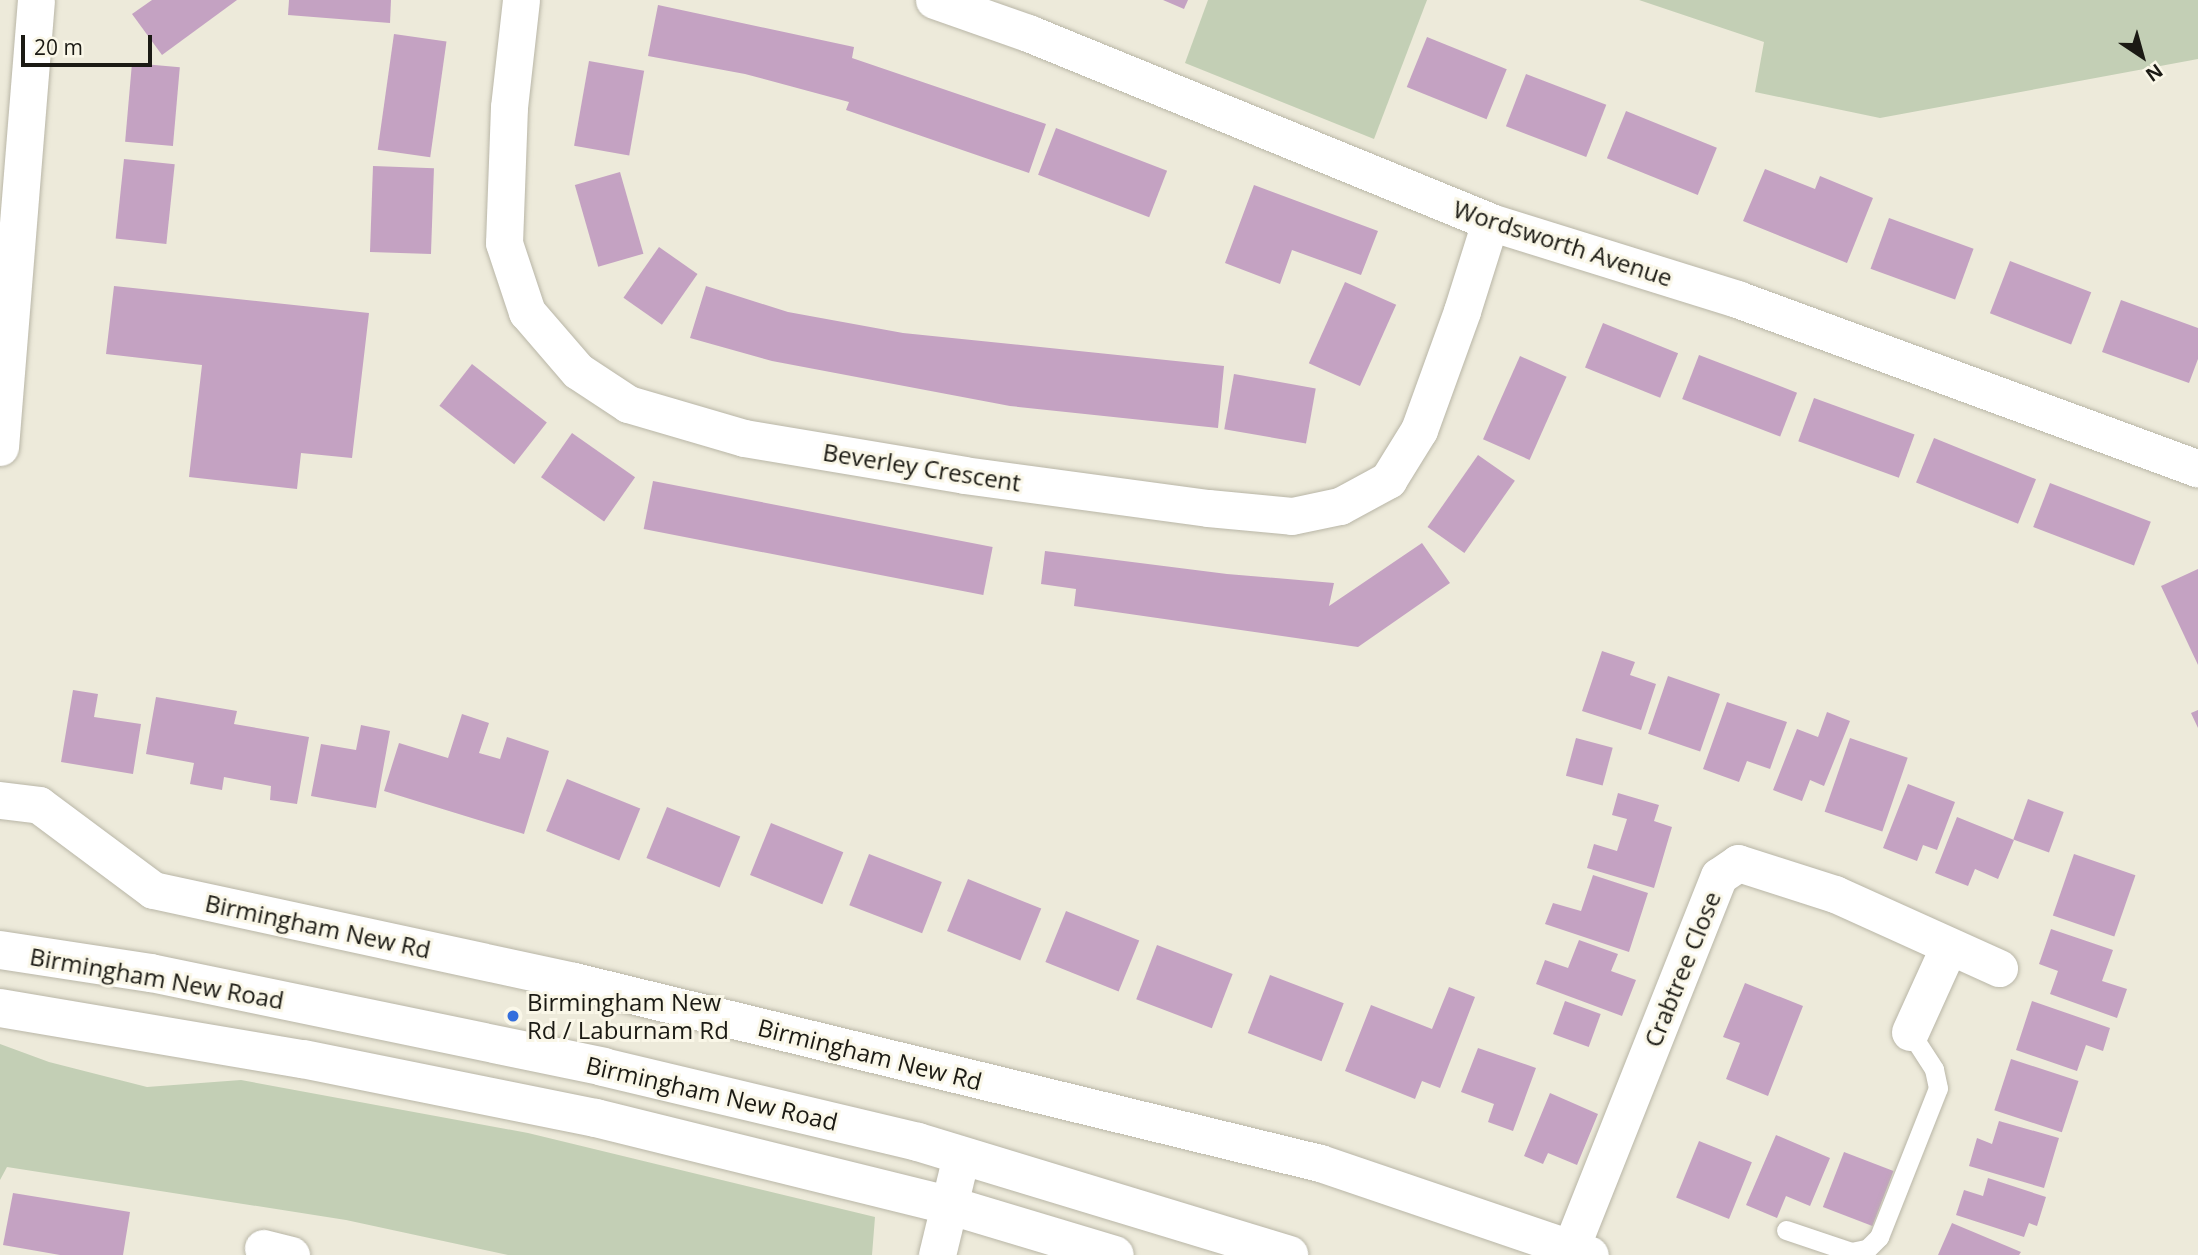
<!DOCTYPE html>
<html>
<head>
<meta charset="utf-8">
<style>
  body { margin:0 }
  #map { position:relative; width:2198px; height:1255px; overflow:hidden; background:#edeada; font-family:"Open Sans",sans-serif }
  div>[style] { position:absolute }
  .green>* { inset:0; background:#c3cfb5 }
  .building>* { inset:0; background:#c4a2c2; transform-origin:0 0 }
  .roads { filter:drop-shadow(0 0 2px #b9b6a7) drop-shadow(0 0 2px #b9b6a7) }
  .lane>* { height:19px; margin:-9.5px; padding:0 9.5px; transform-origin:9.5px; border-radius:9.5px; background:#fff }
  .street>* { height:37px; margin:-18.5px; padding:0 18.5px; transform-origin:18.5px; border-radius:18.5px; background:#fff }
  .highway>* { height:38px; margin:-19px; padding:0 19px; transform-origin:19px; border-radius:19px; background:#fff }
  .dots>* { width:19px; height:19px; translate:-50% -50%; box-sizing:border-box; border:4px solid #faf7e8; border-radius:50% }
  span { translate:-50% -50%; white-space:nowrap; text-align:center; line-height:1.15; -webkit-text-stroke:6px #faf7e8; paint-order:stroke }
  .street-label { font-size:24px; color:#1b1a14 }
  .poi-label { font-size:24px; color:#1b1a14 }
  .left { translate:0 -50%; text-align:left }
  .north { position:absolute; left:2107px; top:21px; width:70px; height:70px; -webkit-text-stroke:5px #faf7e8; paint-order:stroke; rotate:144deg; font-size:19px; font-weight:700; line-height:28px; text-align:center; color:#1b1a14 }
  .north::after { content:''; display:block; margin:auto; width:24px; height:32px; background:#1b1a14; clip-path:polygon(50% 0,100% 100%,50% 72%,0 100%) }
  .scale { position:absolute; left:21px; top:35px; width:131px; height:32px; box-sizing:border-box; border:4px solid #1b1a14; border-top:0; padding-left:9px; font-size:21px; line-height:24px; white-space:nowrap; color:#1b1a14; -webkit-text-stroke:5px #faf7e8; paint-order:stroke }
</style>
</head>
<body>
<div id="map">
  <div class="green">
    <i style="clip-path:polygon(1208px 0,1427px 0,1374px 139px,1185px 63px)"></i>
    <i style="clip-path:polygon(1639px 0,2198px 0,2198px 59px,1880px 118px,1755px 92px,1764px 42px)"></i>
    <i style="clip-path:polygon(0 1044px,49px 1062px,147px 1087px,241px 1080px,528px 1133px,875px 1217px,872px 1255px,508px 1255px,346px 1220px,7px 1167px,0 1180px)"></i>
  </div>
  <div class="building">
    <i style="clip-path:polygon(152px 0,237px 0,162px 55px,132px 14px)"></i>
    <i style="clip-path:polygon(289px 0,391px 0,390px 23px,288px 15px)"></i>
    <i style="clip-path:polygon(1163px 0,1188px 0,1184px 9px)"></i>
    <i style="clip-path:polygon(658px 5px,854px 47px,852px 58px,1046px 124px,1029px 173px,846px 110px,849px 102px,745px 74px,648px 56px)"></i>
    <i style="left:394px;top:34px;width:53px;height:117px;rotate:8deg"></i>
    <i style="left:1427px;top:37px;width:86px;height:54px;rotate:22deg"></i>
    <i style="left:589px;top:61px;width:56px;height:86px;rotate:10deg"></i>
    <i style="left:132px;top:63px;width:48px;height:79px;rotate:5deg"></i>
    <i style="left:1526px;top:74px;width:86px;height:56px;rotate:21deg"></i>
    <i style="left:1626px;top:111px;width:98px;height:51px;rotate:22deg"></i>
    <i style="left:1056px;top:128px;width:119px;height:50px;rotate:21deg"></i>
    <i style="left:124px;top:159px;width:51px;height:80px;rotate:6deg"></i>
    <i style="left:373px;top:166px;width:61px;height:86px;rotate:2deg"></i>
    <i style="clip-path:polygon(1765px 169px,1815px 189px,1820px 176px,1873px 198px,1847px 263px,1743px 221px)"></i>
    <i style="left:620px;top:172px;width:85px;height:47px;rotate:74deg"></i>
    <i style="clip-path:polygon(1254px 185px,1378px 231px,1361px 275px,1292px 250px,1280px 284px,1225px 263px)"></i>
    <i style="left:1889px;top:218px;width:90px;height:54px;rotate:20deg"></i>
    <i style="left:659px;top:247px;width:47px;height:62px;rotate:35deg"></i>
    <i style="left:2010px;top:261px;width:87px;height:56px;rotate:21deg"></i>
    <i style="left:1345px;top:282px;width:56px;height:89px;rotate:24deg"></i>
    <i style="clip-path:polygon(114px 286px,369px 313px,352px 458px,301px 453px,297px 489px,189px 477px,202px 365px,106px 354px)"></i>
    <i style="clip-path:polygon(706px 286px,788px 312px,903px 333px,1224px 366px,1218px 428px,1010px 406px,772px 361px,690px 338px)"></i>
    <i style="clip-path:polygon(2121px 300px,2198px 328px,2198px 359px,2189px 383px,2102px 352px)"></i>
    <i style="left:1603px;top:323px;width:81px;height:48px;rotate:22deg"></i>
    <i style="left:1699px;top:355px;width:105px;height:47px;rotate:21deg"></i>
    <i style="left:1520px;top:356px;width:51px;height:91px;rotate:24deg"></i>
    <i style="left:472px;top:364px;width:95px;height:53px;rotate:38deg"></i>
    <i style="left:1234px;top:374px;width:83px;height:56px;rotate:10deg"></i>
    <i style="left:1814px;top:398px;width:107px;height:46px;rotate:20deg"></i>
    <i style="left:572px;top:433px;width:77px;height:54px;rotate:35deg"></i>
    <i style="left:1934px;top:438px;width:110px;height:48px;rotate:22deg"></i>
    <i style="left:1478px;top:455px;width:45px;height:88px;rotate:35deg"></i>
    <i style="left:653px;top:481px;width:346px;height:49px;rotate:11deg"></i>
    <i style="left:2050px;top:483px;width:108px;height:47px;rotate:21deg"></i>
    <i style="clip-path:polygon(1422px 543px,1450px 583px,1358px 647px,1074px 606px,1076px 589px,1041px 584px,1045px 551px,1227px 574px,1334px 583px,1329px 606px)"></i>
    <i style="clip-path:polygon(2198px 569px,2198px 665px,2161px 586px)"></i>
    <i style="clip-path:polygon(1602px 651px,1635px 662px,1630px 675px,1656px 684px,1641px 730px,1582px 711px)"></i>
    <i style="left:1668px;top:676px;width:55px;height:61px;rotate:19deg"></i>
    <i style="clip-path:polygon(73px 690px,98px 694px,94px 717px,141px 724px,133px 774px,61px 762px)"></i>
    <i style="clip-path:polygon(156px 697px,237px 711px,234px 724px,309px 737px,297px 804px,270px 800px,271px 786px,224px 777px,222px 790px,190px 784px,194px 763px,146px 754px)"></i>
    <i style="clip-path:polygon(1727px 702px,1787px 722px,1770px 769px,1747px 761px,1739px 782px,1703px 769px)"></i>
    <i style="clip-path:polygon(2198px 710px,2198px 728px,2191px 713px)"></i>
    <i style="clip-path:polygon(1827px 712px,1850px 721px,1824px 786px,1810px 780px,1802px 801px,1773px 790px,1797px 729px,1818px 737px)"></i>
    <i style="clip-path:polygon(462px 714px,489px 723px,479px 753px,500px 759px,507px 737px,549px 751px,524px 834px,384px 791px,399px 743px,448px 758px)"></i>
    <i style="clip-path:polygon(361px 725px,390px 731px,376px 808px,311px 796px,321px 744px,356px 750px)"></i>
    <i style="left:1576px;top:738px;width:38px;height:39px;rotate:15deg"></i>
    <i style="left:1850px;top:738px;width:61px;height:78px;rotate:19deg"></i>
    <i style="left:567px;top:779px;width:79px;height:56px;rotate:22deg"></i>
    <i style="clip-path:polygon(1908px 784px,1955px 802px,1937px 850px,1923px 845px,1917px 861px,1883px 848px)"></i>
    <i style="clip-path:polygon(1618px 793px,1659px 805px,1654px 821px,1672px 827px,1654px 888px,1587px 868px,1594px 844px,1617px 851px,1627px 819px,1612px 815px)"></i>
    <i style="left:2028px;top:799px;width:38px;height:43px;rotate:20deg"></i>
    <i style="left:667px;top:807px;width:79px;height:55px;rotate:22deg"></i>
    <i style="clip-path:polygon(1957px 817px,2014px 840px,1998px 879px,1975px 869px,1968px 886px,1935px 873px)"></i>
    <i style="left:771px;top:823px;width:78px;height:56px;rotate:22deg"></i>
    <i style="left:869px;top:854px;width:78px;height:55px;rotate:21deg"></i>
    <i style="left:2074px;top:854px;width:65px;height:65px;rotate:19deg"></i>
    <i style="clip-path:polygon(1593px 875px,1648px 893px,1629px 952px,1545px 924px,1553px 903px,1581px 911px)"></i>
    <i style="left:968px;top:879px;width:79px;height:56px;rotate:22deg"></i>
    <i style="left:1066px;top:911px;width:79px;height:55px;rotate:22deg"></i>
    <i style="clip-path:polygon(2051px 929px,2113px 950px,2102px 981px,2127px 989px,2117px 1018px,2050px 994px,2058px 971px,2039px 964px)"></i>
    <i style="clip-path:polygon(1579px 940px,1618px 954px,1611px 971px,1636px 980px,1622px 1016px,1536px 984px,1545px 960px,1568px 968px)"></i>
    <i style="left:1157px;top:945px;width:81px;height:58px;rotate:21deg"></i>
    <i style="left:1270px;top:975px;width:79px;height:62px;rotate:21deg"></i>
    <i style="clip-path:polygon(1745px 983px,1803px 1006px,1768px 1096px,1726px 1079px,1740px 1043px,1723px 1037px)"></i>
    <i style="clip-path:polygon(1449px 987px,1475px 997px,1440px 1088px,1422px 1081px,1415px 1099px,1345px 1071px,1371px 1005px,1432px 1029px)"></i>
    <i style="left:1565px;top:1001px;width:38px;height:35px;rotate:20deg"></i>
    <i style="clip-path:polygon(2032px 1001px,2110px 1028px,2103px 1051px,2086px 1045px,2077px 1071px,2016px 1050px)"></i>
    <i style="clip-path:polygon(1478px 1048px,1536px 1068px,1513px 1131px,1488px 1122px,1494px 1104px,1461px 1092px)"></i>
    <i style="left:2011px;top:1059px;width:71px;height:54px;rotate:18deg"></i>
    <i style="clip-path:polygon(1550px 1093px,1598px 1114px,1577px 1165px,1548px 1153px,1543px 1164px,1524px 1156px)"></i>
    <i style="clip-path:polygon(1999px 1121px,2059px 1138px,2044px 1188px,1969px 1166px,1977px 1138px,1992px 1144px)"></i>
    <i style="clip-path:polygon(1776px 1135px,1830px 1158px,1810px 1206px,1786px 1196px,1777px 1218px,1746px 1205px)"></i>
    <i style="left:1699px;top:1141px;width:57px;height:61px;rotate:22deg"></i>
    <i style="left:1844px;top:1152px;width:53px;height:59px;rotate:21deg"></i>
    <i style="clip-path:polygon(1988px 1178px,2046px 1197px,2037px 1226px,2029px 1223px,2024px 1237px,1956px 1215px,1964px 1190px,1983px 1196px)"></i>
    <i style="clip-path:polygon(13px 1193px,130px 1212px,123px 1255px,60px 1255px,3px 1245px)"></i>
    <i style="clip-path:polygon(1952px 1223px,2021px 1252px,2019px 1255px,1938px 1255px)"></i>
  </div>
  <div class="roads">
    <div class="lane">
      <i style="left:1786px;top:1230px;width:69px;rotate:18.7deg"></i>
      <i style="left:1851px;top:1252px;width:16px;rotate:-11deg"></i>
      <i style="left:1867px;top:1249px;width:17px;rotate:-45deg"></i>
      <i style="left:1879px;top:1237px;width:160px;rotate:-68.4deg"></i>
      <i style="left:1938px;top:1088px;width:19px;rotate:-102deg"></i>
      <i style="left:1934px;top:1069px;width:44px;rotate:-123deg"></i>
    </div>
    <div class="street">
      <i style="left:521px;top:0;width:108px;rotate:96.4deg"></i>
      <i style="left:509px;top:107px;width:136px;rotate:92.1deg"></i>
      <i style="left:504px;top:243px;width:73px;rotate:71.6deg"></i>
      <i style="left:527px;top:312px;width:78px;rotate:49.2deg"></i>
      <i style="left:578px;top:371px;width:60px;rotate:33.4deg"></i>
      <i style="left:628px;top:404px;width:121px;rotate:16.3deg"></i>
      <i style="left:744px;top:438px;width:223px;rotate:9.5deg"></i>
      <i style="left:964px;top:475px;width:246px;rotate:7.7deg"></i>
      <i style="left:1208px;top:508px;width:84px;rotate:5.4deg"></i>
      <i style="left:1292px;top:516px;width:49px;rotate:-11.8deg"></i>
      <i style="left:1340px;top:506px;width:55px;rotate:-28.4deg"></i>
      <i style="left:1388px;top:480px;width:59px;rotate:-58.2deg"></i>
      <i style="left:1419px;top:430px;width:127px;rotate:-70.1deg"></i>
      <i style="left:1462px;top:311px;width:93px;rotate:-72.5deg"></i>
      <i style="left:934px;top:0;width:100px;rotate:19.3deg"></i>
      <i style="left:1028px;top:33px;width:499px;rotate:22.2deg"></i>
      <i style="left:1490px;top:222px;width:259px;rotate:17.3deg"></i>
      <i style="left:1737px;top:299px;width:491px;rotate:20.2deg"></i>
      <i style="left:0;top:447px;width:448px;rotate:-85.4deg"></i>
      <i style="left:0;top:800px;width:39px;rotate:7deg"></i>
      <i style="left:39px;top:805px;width:142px;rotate:36.7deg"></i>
      <i style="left:153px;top:890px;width:431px;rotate:12.2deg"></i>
      <i style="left:574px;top:981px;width:768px;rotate:13.71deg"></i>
      <i style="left:1320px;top:1163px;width:285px;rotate:18.8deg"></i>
      <i style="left:1910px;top:1032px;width:94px;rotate:-65.6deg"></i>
      <i style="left:263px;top:1248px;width:29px;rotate:14deg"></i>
      <i style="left:937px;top:1255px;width:102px;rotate:-76.4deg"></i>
      <i style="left:1568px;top:1255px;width:408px;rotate:-68.3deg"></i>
      <i style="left:1719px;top:876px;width:23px;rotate:-34deg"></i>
      <i style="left:1738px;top:863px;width:102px;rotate:17.7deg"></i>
      <i style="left:1835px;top:894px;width:180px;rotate:24.3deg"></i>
    </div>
    <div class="highway">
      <i style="left:0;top:950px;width:153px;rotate:8.7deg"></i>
      <i style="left:151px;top:973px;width:462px;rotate:11.7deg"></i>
      <i style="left:603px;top:1067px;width:324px;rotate:13.4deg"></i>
      <i style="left:918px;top:1142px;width:388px;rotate:16.9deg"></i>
      <i style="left:0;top:1008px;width:307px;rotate:9.6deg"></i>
      <i style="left:303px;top:1059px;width:299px;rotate:11.4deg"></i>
      <i style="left:596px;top:1118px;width:363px;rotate:13.9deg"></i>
      <i style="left:948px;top:1205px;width:174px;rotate:16.7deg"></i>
    </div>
  </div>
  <div class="dots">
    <i style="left:513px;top:1016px;background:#346fdd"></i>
  </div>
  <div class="street-label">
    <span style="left:1563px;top:243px;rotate:18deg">Wordsworth Avenue</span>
    <span style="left:922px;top:467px;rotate:9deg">Beverley Crescent</span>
    <span style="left:318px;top:926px;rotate:12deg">Birmingham New Rd</span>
    <span style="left:1682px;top:969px;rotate:-68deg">Crabtree Close</span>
    <span style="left:157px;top:978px;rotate:10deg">Birmingham New Road</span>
    <span style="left:870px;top:1054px;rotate:14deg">Birmingham New Rd</span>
    <span style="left:712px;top:1093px;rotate:13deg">Birmingham New Road</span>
  </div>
  <div class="poi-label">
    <span class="left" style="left:527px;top:1016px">Birmingham New<br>Rd / Laburnam Rd</span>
  </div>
  <div class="north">N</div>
  <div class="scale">20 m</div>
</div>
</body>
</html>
